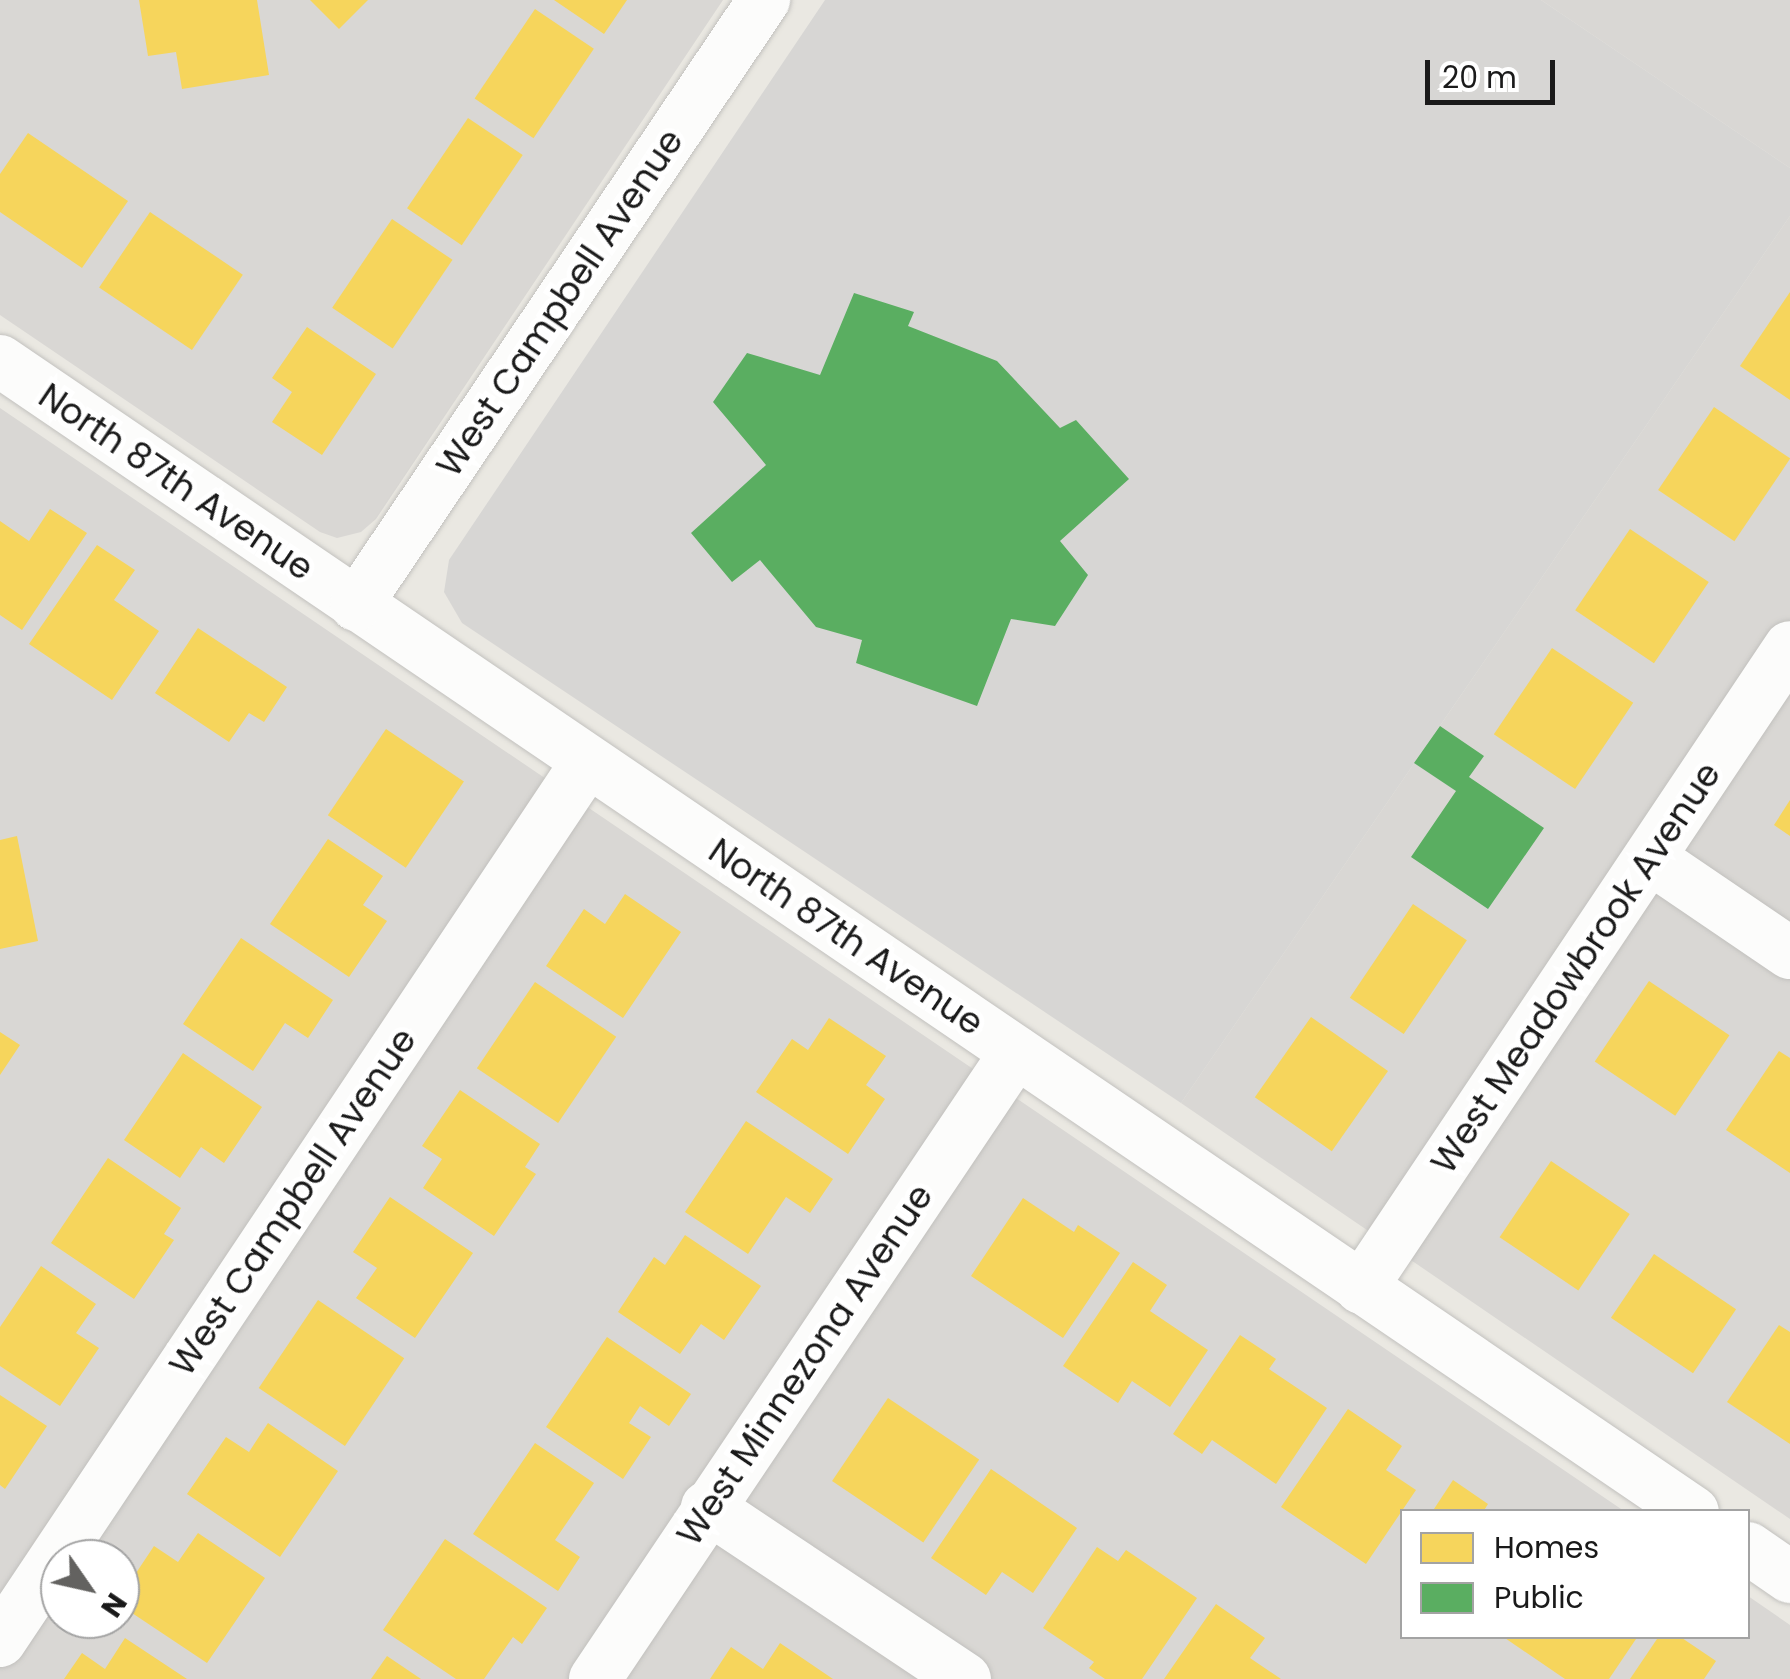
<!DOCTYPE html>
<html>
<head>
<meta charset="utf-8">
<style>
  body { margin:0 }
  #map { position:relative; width:1790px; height:1679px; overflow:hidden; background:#eae8e2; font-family:Poppins,sans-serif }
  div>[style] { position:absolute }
  .residential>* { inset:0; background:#d9d7d4 }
  .religious>* { inset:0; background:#d7d6d4 }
  .homes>* { inset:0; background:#f6d55c; transform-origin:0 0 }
  .public>* { inset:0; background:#5aae61 }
  .roads { filter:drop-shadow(0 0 2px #c2c1be) drop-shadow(0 0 2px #c2c1be) }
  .minor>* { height:52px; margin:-26px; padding:0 26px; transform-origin:26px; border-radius:26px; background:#fcfcfb }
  span { translate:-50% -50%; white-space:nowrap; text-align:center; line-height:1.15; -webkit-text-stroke:10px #fff; paint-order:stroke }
  .street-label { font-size:35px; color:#1a1a1a }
  .legend { position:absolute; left:1400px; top:1509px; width:350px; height:130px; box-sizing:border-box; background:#fff; border:2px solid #a3a3a3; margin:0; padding:12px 18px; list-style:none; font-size:30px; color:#1a1a1a }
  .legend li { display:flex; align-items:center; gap:20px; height:50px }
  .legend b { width:50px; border:2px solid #a3a3a3 }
  .north { position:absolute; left:40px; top:1539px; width:100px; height:100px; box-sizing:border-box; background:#fff; border:2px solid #a3a3a3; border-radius:50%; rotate:124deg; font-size:28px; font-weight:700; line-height:40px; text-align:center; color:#1a1a1a }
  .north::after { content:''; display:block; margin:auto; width:35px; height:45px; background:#636260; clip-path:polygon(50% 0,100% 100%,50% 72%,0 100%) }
  .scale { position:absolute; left:1425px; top:60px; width:130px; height:45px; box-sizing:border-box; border:5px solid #1a1a1a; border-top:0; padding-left:12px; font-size:30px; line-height:35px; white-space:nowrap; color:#1a1a1a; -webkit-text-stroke:8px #fff; paint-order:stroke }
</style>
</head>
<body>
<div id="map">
  <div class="residential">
    <i style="clip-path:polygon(0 0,723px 0,376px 519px,361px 532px,337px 538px,320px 532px,0 315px)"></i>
    <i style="clip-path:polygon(1541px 0,1790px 0,1790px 168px)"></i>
    <i style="clip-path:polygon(1790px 216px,1790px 1519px,1181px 1103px)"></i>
    <i style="clip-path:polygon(evenodd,0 408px,1624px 1511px,1402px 1512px,1402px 1636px,1748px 1636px,1748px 1596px,1790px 1625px,1790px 1679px,0 1679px,0 408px,60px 1559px,120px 1559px,120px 1619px,60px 1619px,60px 1559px)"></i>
  </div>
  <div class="religious">
    <i style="clip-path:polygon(825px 0,1541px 0,1790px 168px,1790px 216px,1181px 1103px,462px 623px,444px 592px,449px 560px)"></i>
  </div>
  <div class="homes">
    <i style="clip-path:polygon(139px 0,257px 0,269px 75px,182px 89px,176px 52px,148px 56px)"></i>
    <i style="clip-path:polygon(310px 0,368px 0,339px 29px)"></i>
    <i style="clip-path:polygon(554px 0,627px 0,604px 34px)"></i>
    <i style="left:535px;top:9px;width:71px;height:108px;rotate:34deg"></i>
    <i style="left:468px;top:118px;width:66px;height:109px;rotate:34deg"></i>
    <i style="clip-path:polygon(28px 133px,128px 201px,82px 268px,0 212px,0 174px)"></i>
    <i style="left:150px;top:212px;width:112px;height:91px;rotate:34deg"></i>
    <i style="left:392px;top:219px;width:73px;height:107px;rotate:34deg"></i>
    <i style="clip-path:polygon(1790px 292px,1790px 400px,1740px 366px)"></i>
    <i style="clip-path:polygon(307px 327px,376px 374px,322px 455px,272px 422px,292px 392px,272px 378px)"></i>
    <i style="left:1714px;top:407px;width:92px;height:100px;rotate:34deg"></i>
    <i style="clip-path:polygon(50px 509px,87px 533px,22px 630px,0 615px,0 521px,29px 541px)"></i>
    <i style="left:1630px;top:529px;width:95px;height:98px;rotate:34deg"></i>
    <i style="clip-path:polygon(97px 545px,135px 570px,114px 600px,159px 631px,112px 700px,29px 644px)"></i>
    <i style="clip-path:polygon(198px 628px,287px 687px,264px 722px,249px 713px,229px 742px,155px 693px)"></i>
    <i style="left:1552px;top:648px;width:98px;height:104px;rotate:34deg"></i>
    <i style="left:386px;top:729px;width:94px;height:104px;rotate:34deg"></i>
    <i style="clip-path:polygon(1790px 800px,1790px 836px,1774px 825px)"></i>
    <i style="clip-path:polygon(17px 836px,38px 941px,0 949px,0 840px)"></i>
    <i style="clip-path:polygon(328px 839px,383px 876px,363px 905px,387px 921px,349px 977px,270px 924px)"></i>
    <i style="clip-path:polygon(625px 894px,681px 932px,623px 1018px,546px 966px,584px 909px,605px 924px)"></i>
    <i style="left:1413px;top:904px;width:65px;height:113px;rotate:34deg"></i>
    <i style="clip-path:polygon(241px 938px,333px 1000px,308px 1038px,285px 1023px,253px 1071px,183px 1024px)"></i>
    <i style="left:1649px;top:981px;width:97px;height:97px;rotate:34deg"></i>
    <i style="left:535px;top:982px;width:98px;height:104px;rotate:34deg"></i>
    <i style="left:1311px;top:1017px;width:94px;height:98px;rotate:35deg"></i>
    <i style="clip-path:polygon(829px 1018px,886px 1056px,866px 1085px,885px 1099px,848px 1154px,756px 1092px,792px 1039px,808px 1050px)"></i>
    <i style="clip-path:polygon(0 1032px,20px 1045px,0 1075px)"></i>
    <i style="clip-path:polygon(1779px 1051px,1790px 1058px,1790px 1173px,1726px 1130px)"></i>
    <i style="clip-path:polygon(183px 1053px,262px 1107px,224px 1163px,201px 1147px,180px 1178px,124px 1140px)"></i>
    <i style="clip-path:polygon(460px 1090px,540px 1144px,525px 1167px,536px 1174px,494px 1236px,423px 1188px,442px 1159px,422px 1146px)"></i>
    <i style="clip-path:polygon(746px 1121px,833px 1179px,810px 1213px,786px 1197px,748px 1254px,685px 1212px)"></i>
    <i style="clip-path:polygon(108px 1158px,181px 1208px,164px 1234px,174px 1240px,134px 1299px,51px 1243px)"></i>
    <i style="left:1551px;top:1161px;width:95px;height:92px;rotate:34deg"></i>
    <i style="clip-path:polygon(390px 1197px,473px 1253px,415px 1338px,356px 1298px,377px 1268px,353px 1252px)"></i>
    <i style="clip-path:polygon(1023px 1198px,1074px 1232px,1078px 1225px,1120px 1253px,1063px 1338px,971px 1276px)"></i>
    <i style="clip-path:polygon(685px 1235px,761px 1286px,724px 1340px,701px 1324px,680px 1354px,618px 1312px,654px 1257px,665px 1265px)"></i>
    <i style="left:1654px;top:1254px;width:99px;height:77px;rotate:34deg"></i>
    <i style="clip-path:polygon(1133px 1262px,1167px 1285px,1150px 1311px,1208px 1350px,1170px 1407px,1132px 1381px,1118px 1403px,1063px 1366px)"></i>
    <i style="clip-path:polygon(41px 1266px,96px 1304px,76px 1333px,99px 1348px,60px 1406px,0 1366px,0 1327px)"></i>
    <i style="left:318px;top:1300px;width:104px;height:106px;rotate:34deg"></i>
    <i style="clip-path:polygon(1779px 1325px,1790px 1332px,1790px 1444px,1727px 1402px)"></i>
    <i style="clip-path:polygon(1240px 1335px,1276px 1359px,1269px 1369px,1327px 1408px,1276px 1484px,1212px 1440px,1202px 1454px,1173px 1434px)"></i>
    <i style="clip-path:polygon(607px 1337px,691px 1394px,669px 1426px,640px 1406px,629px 1423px,651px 1437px,623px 1479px,546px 1427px)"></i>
    <i style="clip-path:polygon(0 1395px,47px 1426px,5px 1489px,0 1485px)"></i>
    <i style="left:888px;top:1398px;width:110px;height:100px;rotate:34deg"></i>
    <i style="clip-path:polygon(1348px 1409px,1402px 1446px,1386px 1470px,1416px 1490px,1366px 1564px,1281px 1507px)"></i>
    <i style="clip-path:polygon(268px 1423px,338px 1471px,280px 1557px,187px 1494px,226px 1437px,249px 1452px)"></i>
    <i style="clip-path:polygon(535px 1443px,594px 1483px,555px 1540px,580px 1557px,558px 1591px,473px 1534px)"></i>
    <i style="clip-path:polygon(991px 1469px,1077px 1528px,1033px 1593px,1002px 1572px,986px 1595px,931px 1558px)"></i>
    <i style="clip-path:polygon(1453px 1480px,1488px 1504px,1483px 1512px,1432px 1512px)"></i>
    <i style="clip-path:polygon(198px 1533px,265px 1578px,207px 1663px,120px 1605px,120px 1597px,154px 1546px,178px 1562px)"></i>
    <i style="clip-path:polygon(445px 1539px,547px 1608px,522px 1644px,513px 1637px,484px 1679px,456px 1679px,383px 1630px)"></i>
    <i style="clip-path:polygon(1097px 1547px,1118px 1561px,1126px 1550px,1197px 1598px,1142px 1679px,1105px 1679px,1089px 1668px,1094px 1662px,1043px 1628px)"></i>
    <i style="clip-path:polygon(1216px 1604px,1265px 1638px,1250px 1658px,1281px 1679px,1164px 1679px)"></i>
    <i style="clip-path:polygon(1502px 1636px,1638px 1636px,1609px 1679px,1565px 1679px)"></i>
    <i style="clip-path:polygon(1659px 1636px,1679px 1636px,1716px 1661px,1704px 1679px,1630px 1679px)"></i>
    <i style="clip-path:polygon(125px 1638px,187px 1679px,64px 1679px,82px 1653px,105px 1669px)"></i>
    <i style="clip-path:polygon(780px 1643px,833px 1679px,710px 1679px,731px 1647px,763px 1669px)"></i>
    <i style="clip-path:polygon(387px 1656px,421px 1679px,371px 1679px)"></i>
  </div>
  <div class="public">
    <i style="clip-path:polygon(854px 293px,914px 312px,908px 326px,997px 361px,1060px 428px,1076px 420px,1129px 479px,1060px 541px,1088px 575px,1055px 626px,1011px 619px,977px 706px,856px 663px,862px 640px,816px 627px,760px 560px,732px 582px,691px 533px,766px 465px,713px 402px,747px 353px,820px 375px)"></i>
    <i style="clip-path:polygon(1440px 726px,1484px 756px,1469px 777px,1544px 828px,1488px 909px,1411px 857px,1456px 791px,1414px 763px)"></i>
  </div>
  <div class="roads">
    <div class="minor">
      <i style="left:0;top:361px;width:2047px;rotate:34.21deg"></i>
      <i style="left:356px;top:605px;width:730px;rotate:-56.01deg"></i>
      <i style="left:1650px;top:858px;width:169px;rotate:34.2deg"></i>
      <i style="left:1361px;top:1288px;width:771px;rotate:-56.21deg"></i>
      <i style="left:707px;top:1507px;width:310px;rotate:33.7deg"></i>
      <i style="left:1748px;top:1548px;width:51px;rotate:34.6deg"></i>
      <i style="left:0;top:1641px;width:1057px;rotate:-56.26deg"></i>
      <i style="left:595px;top:1679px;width:755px;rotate:-56.12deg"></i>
    </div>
  </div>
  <div class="street-label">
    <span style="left:560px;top:303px;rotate:-56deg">West Campbell Avenue</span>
    <span style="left:176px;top:482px;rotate:34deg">North 87th Avenue</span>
    <span style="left:846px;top:937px;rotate:34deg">North 87th Avenue</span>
    <span style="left:1576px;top:968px;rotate:-56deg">West Meadowbrook Avenue</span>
    <span style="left:293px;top:1202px;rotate:-56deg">West Campbell Avenue</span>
    <span style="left:805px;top:1365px;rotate:-56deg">West Minnezona Avenue</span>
  </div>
  <ul class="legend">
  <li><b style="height:28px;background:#f6d55c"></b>Homes</li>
  <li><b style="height:28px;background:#5aae61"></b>Public</li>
  </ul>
  <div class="north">N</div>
  <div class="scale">20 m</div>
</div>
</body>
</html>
